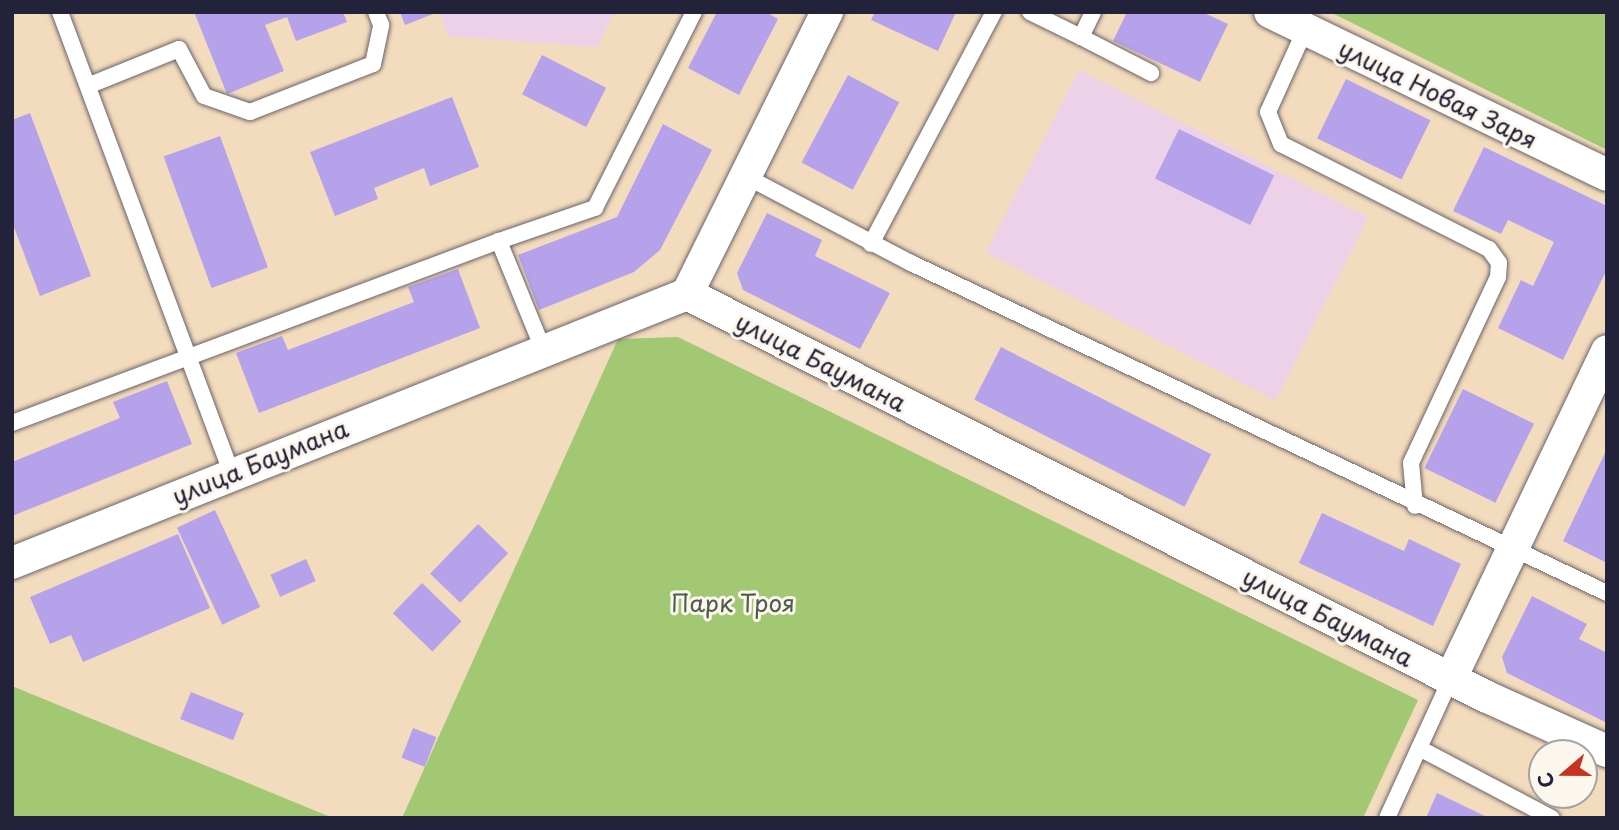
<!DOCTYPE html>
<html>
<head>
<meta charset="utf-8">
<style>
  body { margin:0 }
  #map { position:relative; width:1619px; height:830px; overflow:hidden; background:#f3dcbd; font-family:"Playpen Sans",sans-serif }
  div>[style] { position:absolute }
  .built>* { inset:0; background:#edd1e9; transform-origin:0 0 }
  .green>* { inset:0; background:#a3c873 }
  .building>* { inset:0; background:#b5a2eb; transform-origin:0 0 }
  .roads { filter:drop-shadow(0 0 2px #6b6368) drop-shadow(0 0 2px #6b6368) }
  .service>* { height:16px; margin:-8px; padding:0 8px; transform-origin:8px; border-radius:8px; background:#fff }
  .minor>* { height:32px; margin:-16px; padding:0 16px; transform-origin:16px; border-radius:16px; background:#fff }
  span { translate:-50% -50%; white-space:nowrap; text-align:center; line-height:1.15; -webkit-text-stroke:6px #fbf7ec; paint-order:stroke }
  .street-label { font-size:24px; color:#22223b }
  .park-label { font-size:24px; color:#4f5c4f }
  .frame { position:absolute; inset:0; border:14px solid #22223b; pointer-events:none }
  .north { position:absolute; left:1528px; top:739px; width:70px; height:70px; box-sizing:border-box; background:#fbf7ec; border:2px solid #a4a2a5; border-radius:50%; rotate:250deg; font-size:19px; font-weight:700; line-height:28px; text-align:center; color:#22223b }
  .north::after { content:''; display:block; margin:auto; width:24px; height:32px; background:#c8321e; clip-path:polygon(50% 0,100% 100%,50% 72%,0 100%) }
</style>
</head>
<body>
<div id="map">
  <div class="built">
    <i style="clip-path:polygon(439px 12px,614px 12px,598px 47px,448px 36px)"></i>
    <i style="left:1079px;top:70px;width:325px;height:205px;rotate:27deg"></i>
  </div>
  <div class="green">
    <i style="clip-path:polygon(1330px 12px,1607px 12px,1607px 150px)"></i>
    <i style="clip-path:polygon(678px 337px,1418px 700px,1363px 818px,402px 818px,618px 339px)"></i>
    <i style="clip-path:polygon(12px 686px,333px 818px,12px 818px)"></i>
  </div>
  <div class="building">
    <i style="clip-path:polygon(194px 12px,343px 12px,347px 22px,296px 41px,287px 17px,265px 25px,284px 71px,227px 94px)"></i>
    <i style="clip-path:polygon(400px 12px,438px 12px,405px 25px)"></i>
    <i style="clip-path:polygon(717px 12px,766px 12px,778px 19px,739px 95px,688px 68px)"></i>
    <i style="clip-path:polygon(875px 12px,956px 12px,938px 51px,871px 20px)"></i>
    <i style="clip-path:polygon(1127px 12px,1202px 12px,1228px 24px,1200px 82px,1113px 41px)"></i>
    <i style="left:542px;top:55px;width:72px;height:44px;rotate:27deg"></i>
    <i style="left:848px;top:75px;width:58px;height:99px;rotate:28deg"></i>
    <i style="left:1346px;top:79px;width:94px;height:66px;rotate:26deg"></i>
    <i style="clip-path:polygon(452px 97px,479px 167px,430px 186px,424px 168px,374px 188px,378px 199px,335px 216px,310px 152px)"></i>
    <i style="clip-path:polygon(30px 113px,91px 276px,40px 296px,12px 222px,12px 120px)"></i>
    <i style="clip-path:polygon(663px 124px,712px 150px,660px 250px,634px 272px,539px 310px,518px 255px,617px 217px)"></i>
    <i style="left:1179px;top:129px;width:106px;height:55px;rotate:26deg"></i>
    <i style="left:220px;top:136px;width:140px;height:60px;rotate:70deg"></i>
    <i style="clip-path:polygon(1484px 147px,1607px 206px,1607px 269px,1563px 360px,1498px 328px,1521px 280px,1533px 286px,1554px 242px,1508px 220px,1501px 234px,1453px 211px)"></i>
    <i style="clip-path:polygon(767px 213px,822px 240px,815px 256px,890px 293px,860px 349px,743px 290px,737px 273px)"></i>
    <i style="clip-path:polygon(458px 269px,480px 328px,259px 413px,236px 353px,282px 336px,288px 350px,414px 302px,408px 287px)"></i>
    <i style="left:1001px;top:347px;width:236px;height:59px;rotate:27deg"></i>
    <i style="clip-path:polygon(167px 381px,192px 444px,12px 516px,12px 462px,120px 418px,113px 402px)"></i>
    <i style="left:1463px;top:389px;width:79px;height:88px;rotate:26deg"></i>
    <i style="clip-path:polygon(1605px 453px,1607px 454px,1607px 563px,1563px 541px)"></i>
    <i style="left:215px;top:510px;width:107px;height:42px;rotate:65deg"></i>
    <i style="clip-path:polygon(1322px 513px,1404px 551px,1409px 539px,1461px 564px,1433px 626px,1299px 563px)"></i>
    <i style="left:478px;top:524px;width:42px;height:69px;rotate:44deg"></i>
    <i style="clip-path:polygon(178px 534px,210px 608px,83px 662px,71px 635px,50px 644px,30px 597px)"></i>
    <i style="left:306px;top:559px;width:24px;height:39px;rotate:66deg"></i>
    <i style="left:422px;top:583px;width:55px;height:42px;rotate:44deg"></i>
    <i style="clip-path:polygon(1532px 596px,1587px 624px,1579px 639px,1607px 653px,1607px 723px,1507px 673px,1502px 657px)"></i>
    <i style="left:191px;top:692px;width:57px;height:29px;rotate:22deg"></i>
    <i style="left:413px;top:728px;width:25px;height:32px;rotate:21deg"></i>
    <i style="clip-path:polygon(1437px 793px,1489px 818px,1426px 818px)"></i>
  </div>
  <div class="roads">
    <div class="service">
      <i style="left:60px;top:12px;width:492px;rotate:69.6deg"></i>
      <i style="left:1030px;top:12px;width:57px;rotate:26.1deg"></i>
      <i style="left:1081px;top:37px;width:28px;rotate:-64deg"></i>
      <i style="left:1305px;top:30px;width:90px;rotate:114.3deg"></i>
      <i style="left:1268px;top:112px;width:35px;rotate:68deg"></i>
      <i style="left:1281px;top:144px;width:233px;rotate:26.8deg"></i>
      <i style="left:1489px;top:249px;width:17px;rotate:54deg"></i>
      <i style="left:1499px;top:263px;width:14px;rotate:94deg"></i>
      <i style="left:1498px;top:277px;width:205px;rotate:115.1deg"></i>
      <i style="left:1411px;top:463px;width:43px;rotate:84.7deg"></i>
      <i style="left:1081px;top:37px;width:79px;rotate:27.2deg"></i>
      <i style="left:90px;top:85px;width:96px;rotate:-22deg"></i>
      <i style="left:179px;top:49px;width:53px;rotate:62deg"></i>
      <i style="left:204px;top:96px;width:49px;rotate:19.2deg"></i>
      <i style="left:250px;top:112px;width:132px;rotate:-21.3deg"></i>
      <i style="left:373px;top:64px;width:40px;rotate:-78deg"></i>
      <i style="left:381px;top:25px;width:14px;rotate:-111deg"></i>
      <i style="left:745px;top:176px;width:187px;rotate:27.7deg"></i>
      <i style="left:911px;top:263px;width:770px;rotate:25.37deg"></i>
      <i style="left:871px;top:244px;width:263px;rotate:-62.1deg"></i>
      <i style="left:543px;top:349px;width:117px;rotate:-112.2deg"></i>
      <i style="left:499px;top:241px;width:102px;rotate:-19deg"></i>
      <i style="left:595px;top:208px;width:220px;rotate:-63.2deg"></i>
      <i style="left:12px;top:423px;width:520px;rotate:-20.49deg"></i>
      <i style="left:1419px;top:748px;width:150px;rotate:27.8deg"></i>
      <i style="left:1387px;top:818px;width:154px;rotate:-65.4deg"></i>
    </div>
    <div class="minor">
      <i style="left:1270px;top:12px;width:374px;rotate:25.8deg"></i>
      <i style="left:687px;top:294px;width:315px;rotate:-63.6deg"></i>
      <i style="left:12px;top:563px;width:727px;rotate:-21.73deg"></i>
      <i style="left:687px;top:294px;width:894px;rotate:26.74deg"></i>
      <i style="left:1485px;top:696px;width:134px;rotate:24.3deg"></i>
      <i style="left:1451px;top:678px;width:362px;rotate:-64.5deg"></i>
    </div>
  </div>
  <div class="street-label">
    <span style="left:1438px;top:94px;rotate:26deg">улица Новая Заря</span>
    <span style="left:821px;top:362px;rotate:27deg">улица Баумана</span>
    <span style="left:260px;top:462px;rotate:-22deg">улица Баумана</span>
    <span style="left:1328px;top:617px;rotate:27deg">улица Баумана</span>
  </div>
  <div class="park-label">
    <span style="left:733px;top:603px">Парк Троя</span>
  </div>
  <div class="frame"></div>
  <div class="north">С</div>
</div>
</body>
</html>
